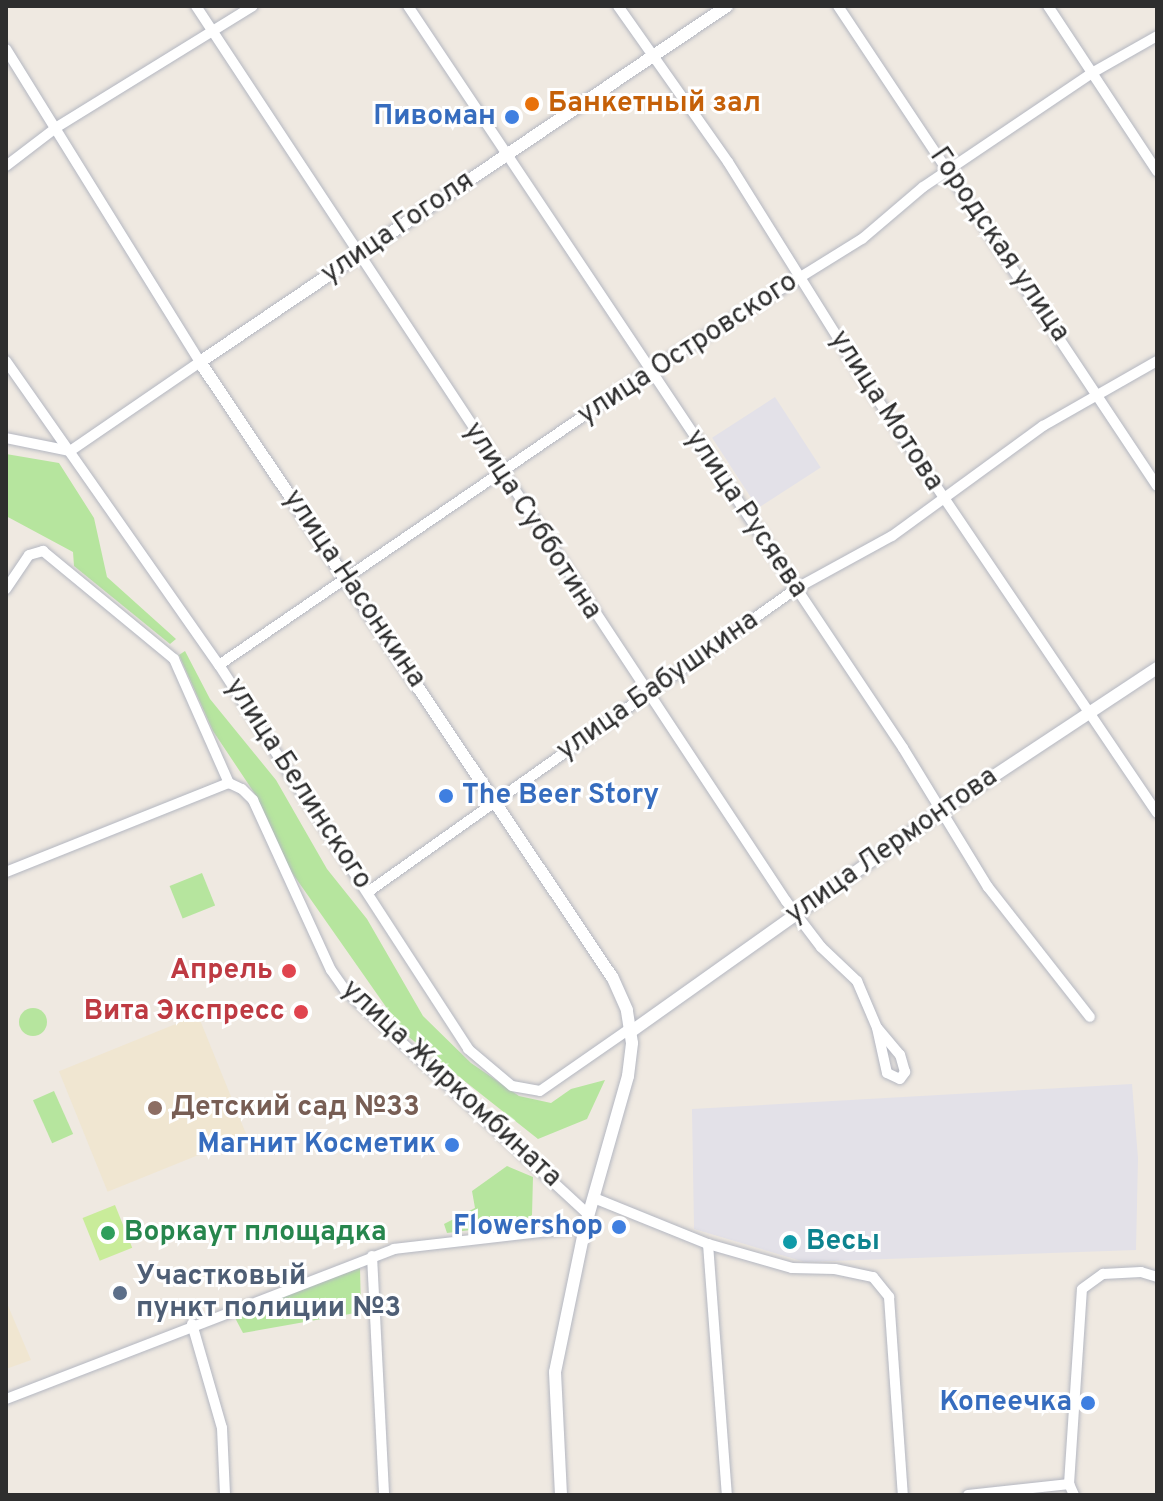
<!DOCTYPE html>
<html>
<head>
<meta charset="utf-8">
<style>
  body { margin:0 }
  #map { position:relative; width:1163px; height:1501px; overflow:hidden; background:#efe9e1; font-family:Overpass,sans-serif }
  div>[style] { position:absolute }
  .industrial>* { inset:0; background:#e3e1e8; transform-origin:0 0 }
  .education>* { inset:0; background:#f0e6d1; transform-origin:0 0 }
  .green>* { inset:0; background:#b6e59e; transform-origin:0 0 }
  .round { border-radius:50% }
  .pitch>* { inset:0; background:#c9ec9a; transform-origin:0 0 }
  .roads { filter:drop-shadow(0 0 2px #b4b7c1) drop-shadow(0 0 2px #b4b7c1) }
  .minor>* { height:10px; margin:-5px; padding:0 5px; transform-origin:5px; border-radius:5px; background:#fff }
  .tertiary>* { height:12px; margin:-6px; padding:0 6px; transform-origin:6px; border-radius:6px; background:#fff }
  .dots>* { width:22px; height:22px; translate:-50% -50%; box-sizing:border-box; border:4px solid #fff; border-radius:50% }
  span { translate:-50% -50%; white-space:nowrap; text-align:center; line-height:1.15; -webkit-text-stroke:6px #fff; paint-order:stroke }
  .food-label { font-size:28px; color:#c56008; font-weight:700 }
  .left { translate:0 -50%; text-align:left }
  .shop-label { font-size:28px; color:#366cbe; font-weight:700 }
  .right { translate:-100% -50%; text-align:right }
  .street-label { font-size:28px; color:#2e2e2e }
  .health-label { font-size:28px; color:#be3a42; font-weight:700 }
  .education-label { font-size:28px; color:#785e54; font-weight:700 }
  .leisure-label { font-size:28px; color:#27864d; font-weight:700 }
  .culture-label { font-size:28px; color:#0d838f; font-weight:700 }
  .service-label { font-size:28px; color:#4e5e75; font-weight:700 }
  .frame { position:absolute; inset:0; border:8px solid #2e2e2e; pointer-events:none }
</style>
</head>
<body>
<div id="map">
  <div class="industrial">
    <i style="left:775px;top:397px;width:84px;height:75px;rotate:57deg"></i>
    <i style="clip-path:polygon(1132px 1084px,1138px 1158px,1136px 1250px,805px 1262px,694px 1229px,692px 1109px)"></i>
  </div>
  <div class="education">
    <i style="left:198px;top:1015px;width:130px;height:150px;rotate:68deg"></i>
    <i style="clip-path:polygon(6px 1301px,31px 1360px,6px 1369px)"></i>
  </div>
  <div class="green">
    <i style="clip-path:polygon(6px 454px,59px 463px,94px 518px,107px 577px,176px 639px,170px 644px,74px 566px,73px 552px,6px 516px)"></i>
    <i style="clip-path:polygon(185px 651px,210px 699px,276px 780px,327px 869px,367px 919px,423px 1016px,471px 1063px,519px 1096px,551px 1103px,571px 1089px,605px 1080px,587px 1119px,538px 1139px,405px 1034px,288px 867px,255px 794px,213px 731px,179px 655px)"></i>
    <i style="left:202px;top:873px;width:35px;height:35px;rotate:68deg"></i>
    <i class="round" style="left:19px;top:1008px;width:28px;height:28px"></i>
    <i style="left:54px;top:1091px;width:47px;height:23px;rotate:66deg"></i>
    <i style="clip-path:polygon(507px 1166px,533px 1177px,532px 1215px,518px 1224px,447px 1233px,444px 1224px,475px 1208px,472px 1191px)"></i>
    <i style="clip-path:polygon(360px 1268px,361px 1312px,243px 1333px,233px 1314px)"></i>
  </div>
  <div class="pitch">
    <i style="left:115px;top:1205px;width:46px;height:35px;rotate:68deg"></i>
  </div>
  <div class="roads">
    <div class="minor">
      <i style="left:196px;top:6px;width:1072px;rotate:56.61deg"></i>
      <i style="left:786px;top:901px;width:58px;rotate:52.7deg"></i>
      <i style="left:821px;top:947px;width:50px;rotate:43.4deg"></i>
      <i style="left:857px;top:981px;width:51px;rotate:66.9deg"></i>
      <i style="left:877px;top:1028px;width:46px;rotate:77.5deg"></i>
      <i style="left:887px;top:1073px;width:14px;rotate:25deg"></i>
      <i style="left:900px;top:1079px;width:9px;rotate:-54deg"></i>
      <i style="left:905px;top:1072px;width:18px;rotate:-106deg"></i>
      <i style="left:900px;top:1055px;width:35px;rotate:-130deg"></i>
      <i style="left:408px;top:6px;width:892px;rotate:56.29deg"></i>
      <i style="left:903px;top:748px;width:163px;rotate:58.6deg"></i>
      <i style="left:988px;top:887px;width:165px;rotate:51.9deg"></i>
      <i style="left:618px;top:6px;width:191px;rotate:54.8deg"></i>
      <i style="left:728px;top:162px;width:248px;rotate:58deg"></i>
      <i style="left:859px;top:372px;width:532px;rotate:55.95deg"></i>
      <i style="left:838px;top:6px;width:576px;rotate:56.39deg"></i>
      <i style="left:1048px;top:6px;width:198px;rotate:56.6deg"></i>
      <i style="left:6px;top:49px;width:368px;rotate:58.2deg"></i>
      <i style="left:200px;top:362px;width:158px;rotate:145.6deg"></i>
      <i style="left:70px;top:451px;width:65px;rotate:-168.5deg"></i>
      <i style="left:6px;top:166px;width:64px;rotate:-37.4deg"></i>
      <i style="left:57px;top:127px;width:230px;rotate:-31.7deg"></i>
      <i style="left:6px;top:361px;width:371px;rotate:55deg"></i>
      <i style="left:219px;top:665px;width:458px;rotate:57deg"></i>
      <i style="left:468px;top:1049px;width:57px;rotate:40.1deg"></i>
      <i style="left:512px;top:1086px;width:28px;rotate:10deg"></i>
      <i style="left:540px;top:1091px;width:112px;rotate:-34.8deg"></i>
      <i style="left:6px;top:589px;width:41px;rotate:-55.9deg"></i>
      <i style="left:29px;top:555px;width:15px;rotate:-16deg"></i>
      <i style="left:43px;top:551px;width:170px;rotate:39.5deg"></i>
      <i style="left:174px;top:659px;width:136px;rotate:66.1deg"></i>
      <i style="left:219px;top:665px;width:521px;rotate:-34.36deg"></i>
      <i style="left:649px;top:371px;width:251px;rotate:-31.8deg"></i>
      <i style="left:862px;top:239px;width:80px;rotate:-40.4deg"></i>
      <i style="left:923px;top:187px;width:204px;rotate:-34deg"></i>
      <i style="left:1092px;top:73px;width:75px;rotate:-29.6deg"></i>
      <i style="left:6px;top:872px;width:240px;rotate:-21.8deg"></i>
      <i style="left:229px;top:783px;width:14px;rotate:25deg"></i>
      <i style="left:242px;top:789px;width:16px;rotate:45deg"></i>
      <i style="left:253px;top:800px;width:187px;rotate:65.4deg"></i>
      <i style="left:331px;top:970px;width:24px;rotate:55deg"></i>
      <i style="left:345px;top:990px;width:332px;rotate:42.7deg"></i>
      <i style="left:368px;top:892px;width:526px;rotate:-35.32deg"></i>
      <i style="left:797px;top:588px;width:108px;rotate:-28.7deg"></i>
      <i style="left:892px;top:536px;width:187px;rotate:-36.1deg"></i>
      <i style="left:1043px;top:426px;width:131px;rotate:-29.7deg"></i>
      <i style="left:594px;top:1198px;width:123px;rotate:22deg"></i>
      <i style="left:708px;top:1244px;width:87px;rotate:15.9deg"></i>
      <i style="left:792px;top:1268px;width:43px;rotate:1.3deg"></i>
      <i style="left:835px;top:1269px;width:39px;rotate:12deg"></i>
      <i style="left:873px;top:1277px;width:26px;rotate:51deg"></i>
      <i style="left:889px;top:1297px;width:198px;rotate:86deg"></i>
      <i style="left:708px;top:1244px;width:252px;rotate:85.7deg"></i>
      <i style="left:372px;top:1256px;width:239px;rotate:87.1deg"></i>
      <i style="left:192px;top:1324px;width:108px;rotate:73.9deg"></i>
      <i style="left:222px;top:1428px;width:67px;rotate:87.4deg"></i>
      <i style="left:6px;top:1399px;width:416px;rotate:-21.1deg"></i>
      <i style="left:394px;top:1249px;width:192px;rotate:-6.6deg"></i>
      <i style="left:968px;top:1495px;width:102px;rotate:-6.2deg"></i>
      <i style="left:1074px;top:1495px;width:12px;rotate:-114deg"></i>
      <i style="left:1069px;top:1484px;width:195px;rotate:-86.2deg"></i>
      <i style="left:1082px;top:1289px;width:26px;rotate:-36deg"></i>
      <i style="left:1103px;top:1274px;width:38px;rotate:-3deg"></i>
      <i style="left:1141px;top:1272px;width:17px;rotate:17deg"></i>
    </div>
    <div class="tertiary">
      <i style="left:632px;top:1031px;width:379px;rotate:-35.4deg"></i>
      <i style="left:941px;top:811px;width:259px;rotate:-33.5deg"></i>
      <i style="left:561px;top:1495px;width:123px;rotate:-92.8deg"></i>
      <i style="left:555px;top:1372px;width:148px;rotate:-78.3deg"></i>
      <i style="left:585px;top:1227px;width:157px;rotate:-74.1deg"></i>
      <i style="left:628px;top:1076px;width:33px;rotate:-83deg"></i>
      <i style="left:632px;top:1043px;width:33px;rotate:-99deg"></i>
      <i style="left:627px;top:1010px;width:36px;rotate:-114deg"></i>
      <i style="left:612px;top:977px;width:740px;rotate:-123.82deg"></i>
      <i style="left:200px;top:362px;width:636px;rotate:-34.04deg"></i>
    </div>
  </div>
  <div class="dots">
    <i style="left:532px;top:104px;background:#e8710a"></i>
    <i style="left:512px;top:117px;background:#3f7fe0"></i>
    <i style="left:446px;top:796px;background:#3f7fe0"></i>
    <i style="left:289px;top:971px;background:#e0444e"></i>
    <i style="left:301px;top:1012px;background:#e0444e"></i>
    <i style="left:155px;top:1108px;background:#8d6e63"></i>
    <i style="left:452px;top:1145px;background:#3f7fe0"></i>
    <i style="left:619px;top:1227px;background:#3f7fe0"></i>
    <i style="left:108px;top:1233px;background:#2e9e5b"></i>
    <i style="left:790px;top:1242px;background:#0f9aa8"></i>
    <i style="left:120px;top:1293px;background:#5c6f8a"></i>
    <i style="left:1088px;top:1403px;background:#3f7fe0"></i>
  </div>
  <div class="food-label">
    <span class="left" style="left:548px;top:104px">Банкетный зал</span>
  </div>
  <div class="shop-label">
    <span class="right" style="left:496px;top:117px">Пивоман</span>
    <span class="left" style="left:462px;top:796px">The Beer Story</span>
    <span class="right" style="left:436px;top:1145px">Магнит Косметик</span>
    <span class="right" style="left:603px;top:1227px">Flowershop</span>
    <span class="right" style="left:1072px;top:1403px">Копеечка</span>
  </div>
  <div class="street-label">
    <span style="left:398px;top:228px;rotate:-34deg">улица Гоголя</span>
    <span style="left:999px;top:245px;rotate:56deg">Городская улица</span>
    <span style="left:688px;top:349px;rotate:-33deg">улица Островского</span>
    <span style="left:886px;top:411px;rotate:57deg">улица Мотова</span>
    <span style="left:746px;top:514px;rotate:56deg">улица Русяева</span>
    <span style="left:532px;top:521px;rotate:57deg">улица Субботина</span>
    <span style="left:354px;top:589px;rotate:56deg">улица Насонкина</span>
    <span style="left:658px;top:686px;rotate:-35deg">улица Бабушкина</span>
    <span style="left:298px;top:784px;rotate:57deg">улица Белинского</span>
    <span style="left:892px;top:846px;rotate:-35deg">улица Лермонтова</span>
    <span style="left:451px;top:1084px;rotate:43deg">улица Жиркомбината</span>
  </div>
  <div class="health-label">
    <span class="right" style="left:273px;top:971px">Апрель</span>
    <span class="right" style="left:285px;top:1012px">Вита Экспресс</span>
  </div>
  <div class="education-label">
    <span class="left" style="left:171px;top:1108px">Детский сад №33</span>
  </div>
  <div class="leisure-label">
    <span class="left" style="left:124px;top:1233px">Воркаут площадка</span>
  </div>
  <div class="culture-label">
    <span class="left" style="left:806px;top:1242px">Весы</span>
  </div>
  <div class="service-label">
    <span class="left" style="left:136px;top:1293px">Участковый<br>пункт полиции №3</span>
  </div>
  <div class="frame"></div>
</div>
</body>
</html>
